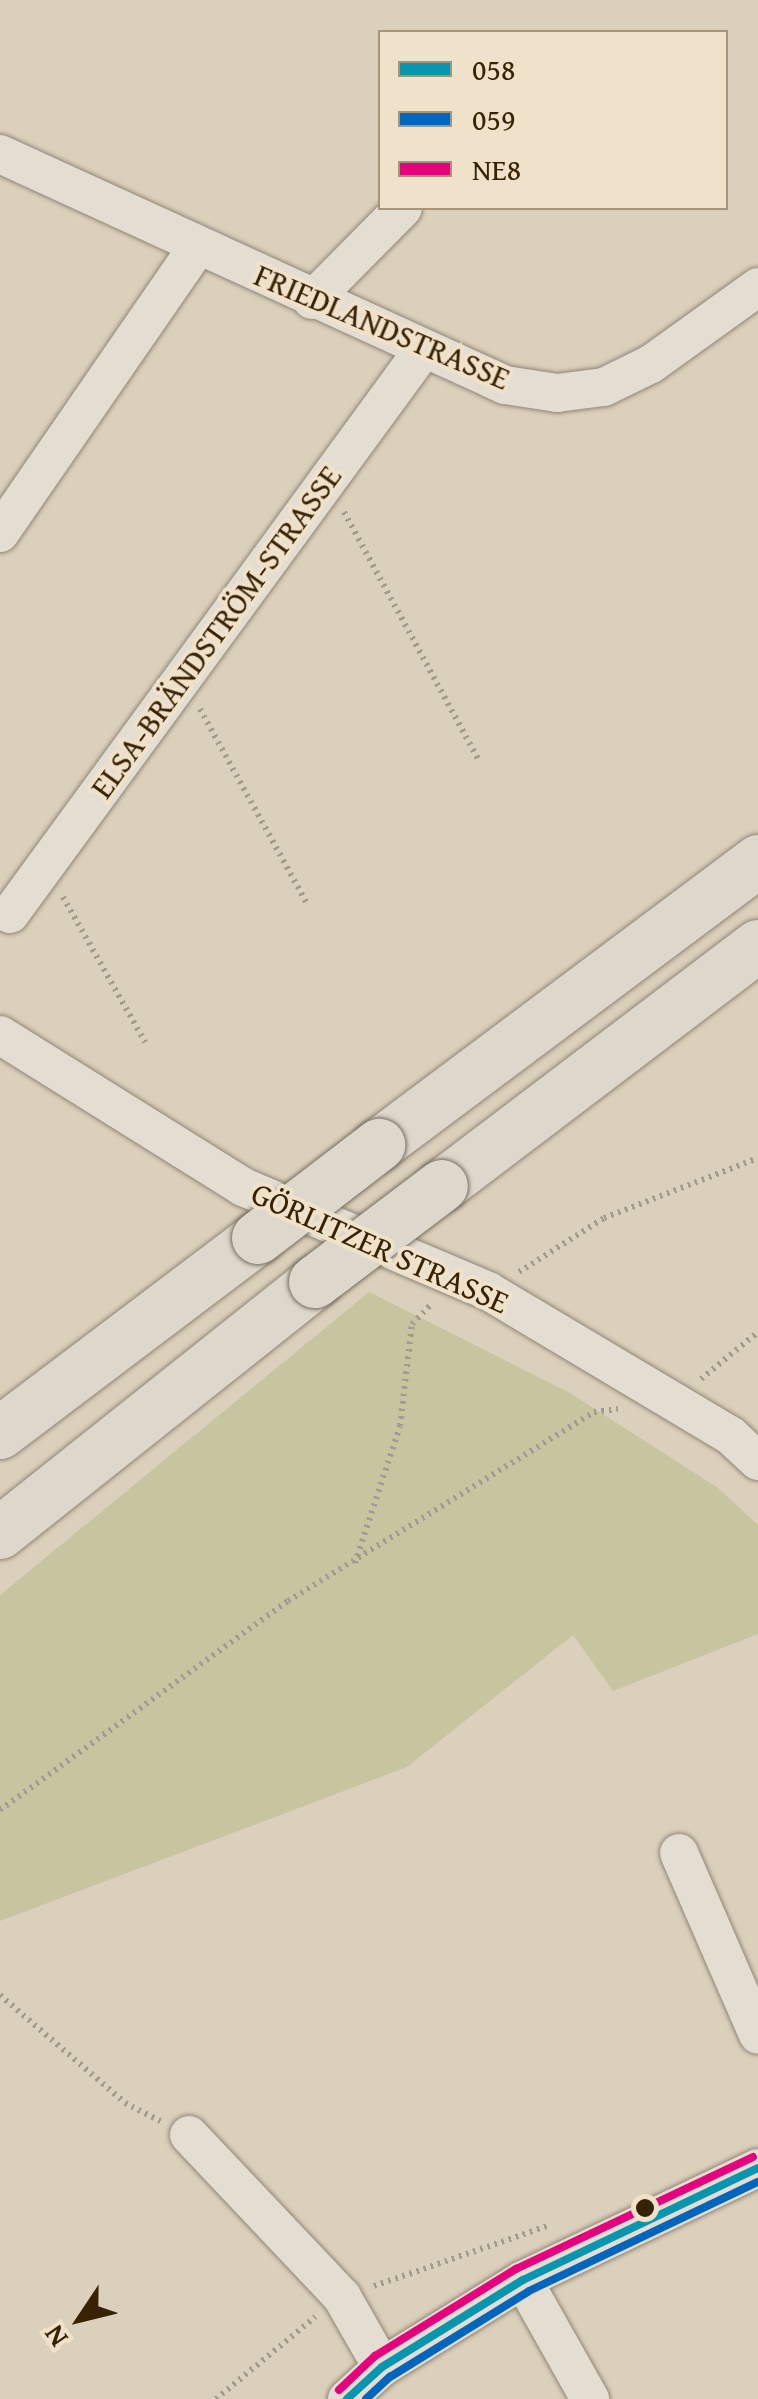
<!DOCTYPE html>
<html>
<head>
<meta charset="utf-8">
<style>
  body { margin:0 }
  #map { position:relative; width:758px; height:2399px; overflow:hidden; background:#dbd0bb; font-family:"Gentium Book Plus",serif }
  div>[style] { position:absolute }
  .green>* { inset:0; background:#c7c5a0 }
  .path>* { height:6px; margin-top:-3px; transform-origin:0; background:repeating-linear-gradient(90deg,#a29b90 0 2.5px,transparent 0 7.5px) }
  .roads { filter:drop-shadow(0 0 2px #908677) drop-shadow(0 0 2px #908677) }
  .minor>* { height:38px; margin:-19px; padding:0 19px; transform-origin:19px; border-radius:19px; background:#e3ddd2 }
  .highway>* { height:52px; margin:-26px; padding:0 26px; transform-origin:26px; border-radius:26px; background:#ded7cb }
  .bridges { filter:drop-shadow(0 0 2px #776f60) drop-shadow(0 0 2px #776f60) }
  .highway-bridge>* { height:52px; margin:-26px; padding:0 26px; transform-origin:26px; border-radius:26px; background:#ded7cb }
  .bus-1>* { height:8px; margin:-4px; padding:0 4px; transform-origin:4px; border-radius:4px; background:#0895b0 }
  .bus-2>* { height:8px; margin:-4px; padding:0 4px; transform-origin:4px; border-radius:4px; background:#0065bd }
  .bus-3>* { height:8px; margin:-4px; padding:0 4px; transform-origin:4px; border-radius:4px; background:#e5007d }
  .dots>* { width:28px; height:28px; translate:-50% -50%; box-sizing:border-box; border:5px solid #f0e2ca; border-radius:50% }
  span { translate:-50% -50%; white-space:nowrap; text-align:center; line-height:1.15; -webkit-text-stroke:8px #f0e2ca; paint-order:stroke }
  .street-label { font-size:32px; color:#372204 }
  .legend { position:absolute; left:378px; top:30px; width:350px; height:180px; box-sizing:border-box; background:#f0e2ca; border:2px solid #a6957b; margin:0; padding:12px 18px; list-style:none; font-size:30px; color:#372204 }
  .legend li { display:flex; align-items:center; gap:20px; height:50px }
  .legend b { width:50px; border:2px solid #a6957b }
  .north { position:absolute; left:30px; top:2269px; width:100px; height:100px; -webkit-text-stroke:8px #f0e2ca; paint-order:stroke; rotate:235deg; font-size:28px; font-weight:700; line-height:40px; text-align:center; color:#372204 }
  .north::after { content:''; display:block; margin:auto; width:35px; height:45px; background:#372204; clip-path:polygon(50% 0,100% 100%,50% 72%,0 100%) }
</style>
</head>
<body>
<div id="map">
  <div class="green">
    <i style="clip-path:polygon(369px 1292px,570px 1393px,718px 1488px,758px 1525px,758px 1634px,613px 1691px,573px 1635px,407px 1767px,0 1921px,0 1595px)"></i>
  </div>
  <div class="path">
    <i style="left:344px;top:512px;width:285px;rotate:61.5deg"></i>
    <i style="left:200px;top:709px;width:220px;rotate:61.2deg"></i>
    <i style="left:63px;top:897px;width:167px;rotate:60.5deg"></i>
    <i style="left:519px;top:1272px;width:101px;rotate:-32.4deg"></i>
    <i style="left:604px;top:1218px;width:165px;rotate:-21.3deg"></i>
    <i style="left:701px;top:1379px;width:74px;rotate:-39.5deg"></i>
    <i style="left:355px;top:1563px;width:144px;rotate:-71.8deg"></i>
    <i style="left:400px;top:1426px;width:103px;rotate:-83.3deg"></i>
    <i style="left:412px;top:1324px;width:29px;rotate:-46deg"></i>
    <i style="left:0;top:1810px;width:356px;rotate:-36deg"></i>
    <i style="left:288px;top:1601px;width:360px;rotate:-31.7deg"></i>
    <i style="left:594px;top:1412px;width:24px;rotate:-7deg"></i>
    <i style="left:0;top:1995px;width:165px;rotate:40.8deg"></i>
    <i style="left:125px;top:2103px;width:42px;rotate:27.2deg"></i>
    <i style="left:374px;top:2286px;width:183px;rotate:-19.1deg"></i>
    <i style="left:216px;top:2399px;width:129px;rotate:-39.6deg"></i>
  </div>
  <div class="roads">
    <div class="minor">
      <i style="left:0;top:154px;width:555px;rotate:24.58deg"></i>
      <i style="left:505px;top:385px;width:53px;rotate:8.7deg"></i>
      <i style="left:557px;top:393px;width:47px;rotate:-7.3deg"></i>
      <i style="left:604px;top:387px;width:52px;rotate:-26.1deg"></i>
      <i style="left:651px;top:364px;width:132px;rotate:-35.7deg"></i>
      <i style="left:312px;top:300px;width:129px;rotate:-45.3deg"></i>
      <i style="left:0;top:533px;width:347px;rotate:-55.4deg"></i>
      <i style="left:10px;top:914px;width:699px;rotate:-53.79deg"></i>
      <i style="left:0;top:1035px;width:287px;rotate:32deg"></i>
      <i style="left:243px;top:1187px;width:266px;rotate:23deg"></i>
      <i style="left:488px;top:1291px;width:282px;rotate:30.8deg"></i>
      <i style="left:730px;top:1435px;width:38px;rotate:43deg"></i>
      <i style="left:679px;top:1853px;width:198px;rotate:66.5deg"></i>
      <i style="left:189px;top:2135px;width:223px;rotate:46.6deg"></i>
      <i style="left:342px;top:2297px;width:81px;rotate:60.3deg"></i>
      <i style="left:523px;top:2280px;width:137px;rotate:60.6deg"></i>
      <i style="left:347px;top:2399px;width:47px;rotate:-42.4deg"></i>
      <i style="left:382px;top:2367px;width:166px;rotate:-31.7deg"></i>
      <i style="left:523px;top:2280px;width:260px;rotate:-25.5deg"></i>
    </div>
    <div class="highway">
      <i style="left:379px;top:1145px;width:474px;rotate:-36.8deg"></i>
      <i style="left:442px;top:1186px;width:397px;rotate:-37.2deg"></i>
      <i style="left:0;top:1433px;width:323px;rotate:-37.1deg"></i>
      <i style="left:0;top:1533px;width:403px;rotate:-38.5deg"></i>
    </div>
  </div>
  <div class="bridges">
    <div class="highway-bridge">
      <i style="left:258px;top:1238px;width:153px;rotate:-37.5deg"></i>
      <i style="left:315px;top:1282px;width:159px;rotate:-37.1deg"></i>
    </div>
  </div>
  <div class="bus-1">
    <i style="left:347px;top:2399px;width:47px;rotate:-42.4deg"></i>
    <i style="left:382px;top:2367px;width:166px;rotate:-31.7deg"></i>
    <i style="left:523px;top:2280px;width:260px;rotate:-25.5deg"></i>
  </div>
  <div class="bus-2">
    <i style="left:366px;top:2399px;width:33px;rotate:-43deg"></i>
    <i style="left:390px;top:2377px;width:163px;rotate:-31.7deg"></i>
    <i style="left:529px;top:2291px;width:254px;rotate:-25.5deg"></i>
  </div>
  <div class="bus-3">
    <i style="left:339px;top:2390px;width:50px;rotate:-43.4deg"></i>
    <i style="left:375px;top:2356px;width:166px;rotate:-31.7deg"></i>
    <i style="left:516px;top:2269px;width:262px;rotate:-25.3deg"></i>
  </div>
  <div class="dots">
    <i style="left:645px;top:2208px;background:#372204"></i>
  </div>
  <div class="street-label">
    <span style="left:382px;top:327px;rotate:23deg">FRIEDLANDSTRASSE</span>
    <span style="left:216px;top:632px;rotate:-54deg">ELSA-BRÄNDSTRÖM-STRASSE</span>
    <span style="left:380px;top:1248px;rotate:24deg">GÖRLITZER STRASSE</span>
  </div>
  <ul class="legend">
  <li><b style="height:12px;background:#0895b0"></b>058</li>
  <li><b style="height:12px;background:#0065bd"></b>059</li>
  <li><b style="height:12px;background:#e5007d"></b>NE8</li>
  </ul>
  <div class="north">N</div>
</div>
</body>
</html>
